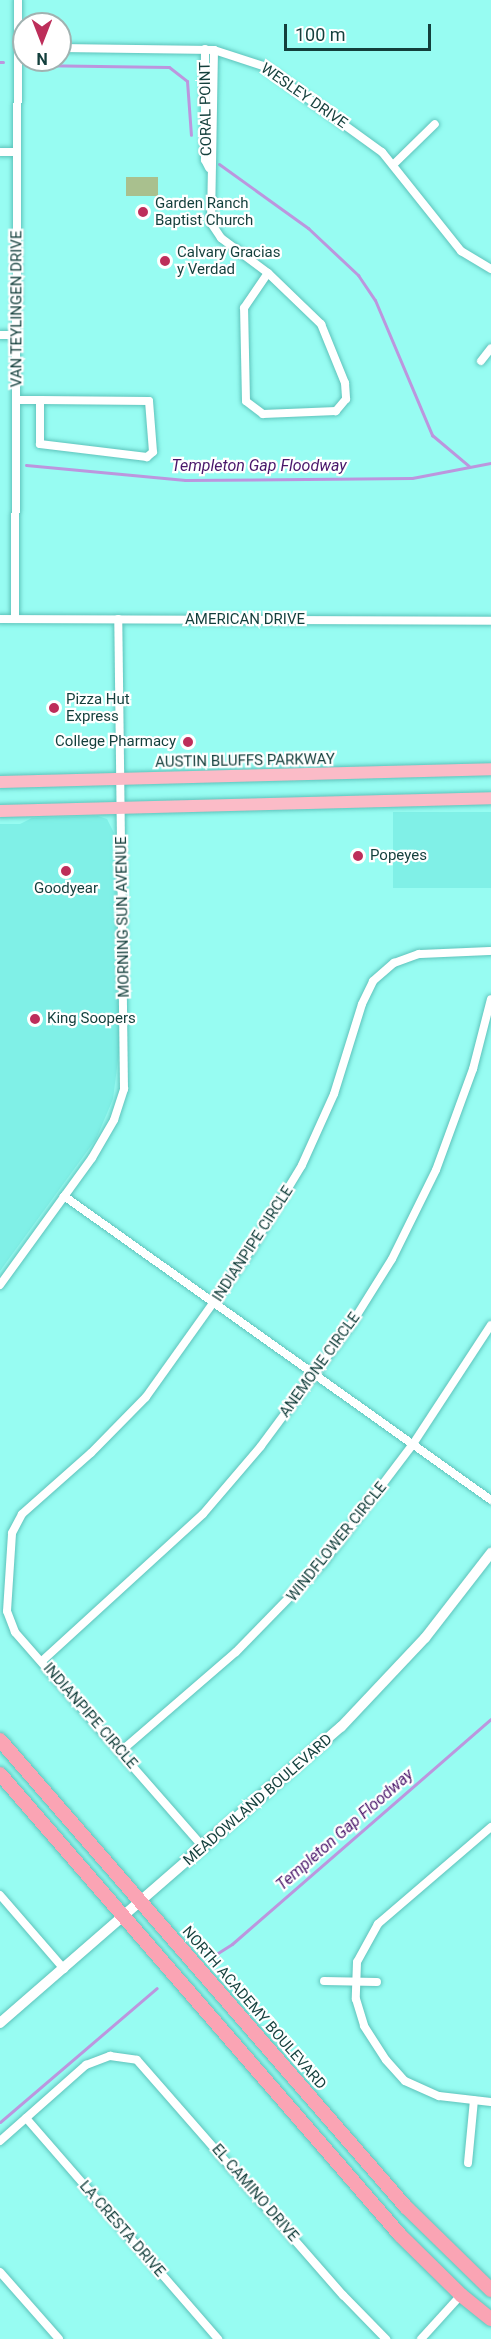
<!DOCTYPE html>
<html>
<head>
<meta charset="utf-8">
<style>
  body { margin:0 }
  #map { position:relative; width:491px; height:2339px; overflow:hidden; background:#97fcf2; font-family:Roboto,sans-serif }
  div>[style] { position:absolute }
  .built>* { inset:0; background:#80f0e7; transform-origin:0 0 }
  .green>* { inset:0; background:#a9c08e; transform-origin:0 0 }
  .stream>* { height:3px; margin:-1.5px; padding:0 1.5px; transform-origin:1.5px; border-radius:1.5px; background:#bc96de }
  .roads { filter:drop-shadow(0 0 2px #5ec3bb) drop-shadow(0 0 2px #5ec3bb) }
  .minor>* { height:8px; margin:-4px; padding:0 4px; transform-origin:4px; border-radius:4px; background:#fff }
  .tertiary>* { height:10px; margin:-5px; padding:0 5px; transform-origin:5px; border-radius:5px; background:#fff }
  .primary>* { height:12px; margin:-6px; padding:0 6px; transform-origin:6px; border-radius:6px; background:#fbbbc7 }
  .trunk>* { height:14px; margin:-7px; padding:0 7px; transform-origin:7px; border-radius:7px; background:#faa4b4 }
  .dots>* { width:16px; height:16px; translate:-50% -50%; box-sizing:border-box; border:3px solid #fff; border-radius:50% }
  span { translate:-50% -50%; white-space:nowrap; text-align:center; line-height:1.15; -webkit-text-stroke:4.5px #fff; paint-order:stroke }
  .street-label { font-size:15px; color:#133f3c }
  .poi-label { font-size:15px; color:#133f3c }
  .left { translate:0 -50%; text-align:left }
  .right { translate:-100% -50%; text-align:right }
  .water-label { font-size:16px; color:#49166a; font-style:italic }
  .north { position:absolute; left:12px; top:12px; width:60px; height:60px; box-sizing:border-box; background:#fff; border:2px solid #a1b2b1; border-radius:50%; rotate:180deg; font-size:16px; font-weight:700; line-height:24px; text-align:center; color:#133f3c }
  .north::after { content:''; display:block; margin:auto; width:21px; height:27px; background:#bd2e5a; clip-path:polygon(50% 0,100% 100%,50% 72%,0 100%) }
  .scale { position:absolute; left:284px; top:24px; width:147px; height:27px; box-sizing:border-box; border:3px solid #133f3c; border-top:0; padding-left:8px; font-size:18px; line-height:21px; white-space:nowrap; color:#133f3c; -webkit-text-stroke:4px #fff; paint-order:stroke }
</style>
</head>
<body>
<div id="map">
  <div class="built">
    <i style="left:491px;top:812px;width:76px;height:98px;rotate:90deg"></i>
    <i style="clip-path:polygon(98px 816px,107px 819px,114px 833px,120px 1044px,113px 1099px,96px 1139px,0 1271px,0 824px,20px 824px,32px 818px)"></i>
  </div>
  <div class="green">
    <i style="left:126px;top:177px;width:32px;height:19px"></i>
  </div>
  <div class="stream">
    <i style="left:0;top:62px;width:3px"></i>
    <i style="left:29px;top:65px;width:140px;rotate:0.8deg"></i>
    <i style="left:169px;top:67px;width:23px;rotate:38deg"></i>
    <i style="left:187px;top:81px;width:54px;rotate:85.8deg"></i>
    <i style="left:219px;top:164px;width:110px;rotate:35.7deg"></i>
    <i style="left:308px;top:228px;width:69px;rotate:43.2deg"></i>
    <i style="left:358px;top:275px;width:30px;rotate:56deg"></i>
    <i style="left:375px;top:300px;width:147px;rotate:67.1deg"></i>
    <i style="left:432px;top:435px;width:48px;rotate:40deg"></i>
    <i style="left:26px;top:465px;width:160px;rotate:5.4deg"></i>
    <i style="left:185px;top:480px;width:227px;rotate:-0.5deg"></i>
    <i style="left:412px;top:478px;width:80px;rotate:-10.8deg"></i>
    <i style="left:213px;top:1956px;width:22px;rotate:-32deg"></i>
    <i style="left:232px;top:1944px;width:343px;rotate:-41deg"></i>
    <i style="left:0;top:2122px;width:206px;rotate:-40.5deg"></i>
  </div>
  <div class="roads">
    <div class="minor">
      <i style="left:60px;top:48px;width:154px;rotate:0.7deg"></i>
      <i style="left:214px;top:50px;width:52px;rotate:18.1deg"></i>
      <i style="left:263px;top:66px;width:147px;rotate:35.9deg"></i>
      <i style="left:382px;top:152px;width:127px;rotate:51.4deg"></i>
      <i style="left:461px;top:251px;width:35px;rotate:31deg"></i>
      <i style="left:205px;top:49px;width:111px;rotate:90deg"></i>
      <i style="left:205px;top:160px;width:9px;rotate:63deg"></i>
      <i style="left:214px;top:50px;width:173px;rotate:91deg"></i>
      <i style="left:211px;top:223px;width:18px;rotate:56deg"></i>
      <i style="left:221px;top:238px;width:59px;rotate:36.7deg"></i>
      <i style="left:0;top:152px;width:17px"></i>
      <i style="left:394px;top:164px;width:57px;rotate:-44.3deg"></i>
      <i style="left:268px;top:273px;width:74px;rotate:43.9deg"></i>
      <i style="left:321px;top:324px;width:64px;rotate:67.9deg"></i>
      <i style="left:345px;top:383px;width:16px;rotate:86deg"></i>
      <i style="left:346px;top:399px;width:16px;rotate:130deg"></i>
      <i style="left:336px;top:411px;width:73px;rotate:177.6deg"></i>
      <i style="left:263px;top:414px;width:21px;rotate:-143deg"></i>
      <i style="left:246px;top:401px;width:93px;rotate:-91.2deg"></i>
      <i style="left:244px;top:308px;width:42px;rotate:-55.6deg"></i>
      <i style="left:0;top:335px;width:16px"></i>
      <i style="left:481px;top:361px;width:16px;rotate:-52deg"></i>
      <i style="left:16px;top:400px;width:24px"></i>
      <i style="left:40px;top:400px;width:109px;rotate:0.5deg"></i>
      <i style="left:149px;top:401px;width:51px;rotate:85.5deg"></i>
      <i style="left:153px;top:452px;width:8px;rotate:140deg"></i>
      <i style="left:147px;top:457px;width:108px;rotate:-173.1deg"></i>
      <i style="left:40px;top:444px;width:44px;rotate:-90deg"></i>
      <i style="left:0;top:619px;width:491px;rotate:0.2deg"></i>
      <i style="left:15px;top:619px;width:619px;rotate:-89.72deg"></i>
      <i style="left:64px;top:1196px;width:524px;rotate:35.45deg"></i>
      <i style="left:0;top:1285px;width:157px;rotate:-54.1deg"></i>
      <i style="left:92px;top:1158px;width:44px;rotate:-59.9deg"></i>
      <i style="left:114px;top:1120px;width:33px;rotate:-72deg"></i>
      <i style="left:124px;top:1089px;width:470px;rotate:-90.7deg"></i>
      <i style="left:42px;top:1661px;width:218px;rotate:-42.4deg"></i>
      <i style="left:203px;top:1514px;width:89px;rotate:-49.5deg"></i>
      <i style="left:261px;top:1446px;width:153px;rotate:-53.5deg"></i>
      <i style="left:352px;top:1323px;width:75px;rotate:-58deg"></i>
      <i style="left:392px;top:1259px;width:99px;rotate:-63.7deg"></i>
      <i style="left:436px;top:1170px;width:108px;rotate:-69.9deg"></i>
      <i style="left:473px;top:1069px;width:72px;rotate:-75.6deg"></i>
      <i style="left:120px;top:1752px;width:153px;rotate:-40.8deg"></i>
      <i style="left:236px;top:1652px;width:124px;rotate:-45.7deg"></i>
      <i style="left:323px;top:1563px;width:149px;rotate:-52.9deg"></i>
      <i style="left:413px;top:1444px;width:142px;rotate:-56.8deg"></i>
      <i style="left:491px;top:1827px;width:149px;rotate:139.4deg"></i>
      <i style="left:378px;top:1924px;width:43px;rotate:118.9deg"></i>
      <i style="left:357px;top:1962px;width:37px;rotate:92deg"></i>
      <i style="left:356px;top:1999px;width:28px;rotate:73deg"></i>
      <i style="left:364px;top:2026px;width:40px;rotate:57.1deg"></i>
      <i style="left:386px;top:2060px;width:28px;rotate:48deg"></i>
      <i style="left:405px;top:2081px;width:37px;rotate:24deg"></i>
      <i style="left:439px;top:2096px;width:52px;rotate:6.6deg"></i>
      <i style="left:204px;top:1848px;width:287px;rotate:-131.2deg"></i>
      <i style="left:15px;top:1632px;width:22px;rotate:-111deg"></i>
      <i style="left:7px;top:1611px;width:78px;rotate:-86.3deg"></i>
      <i style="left:12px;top:1533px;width:21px;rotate:-62deg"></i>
      <i style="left:22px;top:1514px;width:92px;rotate:-41.5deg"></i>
      <i style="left:91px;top:1453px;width:78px;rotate:-45.5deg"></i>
      <i style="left:146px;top:1397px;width:179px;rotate:-54.5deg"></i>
      <i style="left:250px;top:1251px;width:100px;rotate:-58.8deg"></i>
      <i style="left:302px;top:1165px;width:78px;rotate:-65.7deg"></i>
      <i style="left:334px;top:1094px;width:94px;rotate:-72.7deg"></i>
      <i style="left:362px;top:1004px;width:25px;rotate:-64deg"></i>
      <i style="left:373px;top:981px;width:28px;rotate:-41deg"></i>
      <i style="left:394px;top:963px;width:27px;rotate:-20deg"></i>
      <i style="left:419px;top:954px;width:72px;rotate:-2.4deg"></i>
      <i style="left:0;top:1895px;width:98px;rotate:49.1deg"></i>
      <i style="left:324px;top:1981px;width:53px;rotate:1.1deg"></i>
      <i style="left:26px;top:2118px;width:293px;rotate:49deg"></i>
      <i style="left:0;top:2141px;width:115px;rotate:-41.5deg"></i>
      <i style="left:86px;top:2065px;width:26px;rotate:-21deg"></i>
      <i style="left:110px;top:2056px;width:27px;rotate:8deg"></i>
      <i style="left:137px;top:2060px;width:313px;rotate:48.8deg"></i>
      <i style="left:343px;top:2295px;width:62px;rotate:45.7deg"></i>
      <i style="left:468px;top:2163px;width:63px;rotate:-84.6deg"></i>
      <i style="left:0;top:2272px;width:89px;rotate:48.6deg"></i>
      <i style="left:421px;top:2339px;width:59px;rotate:-47.7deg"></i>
    </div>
    <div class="tertiary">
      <i style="left:0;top:2023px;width:452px;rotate:-41deg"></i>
      <i style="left:341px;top:1727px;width:122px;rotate:-46.7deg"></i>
      <i style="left:425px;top:1638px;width:108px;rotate:-52.2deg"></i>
    </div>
    <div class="primary">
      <i style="left:0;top:782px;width:491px;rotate:-1.5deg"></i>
      <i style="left:0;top:811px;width:491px;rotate:-1.5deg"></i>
    </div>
    <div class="trunk">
      <i style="left:0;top:1740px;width:619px;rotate:49deg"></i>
      <i style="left:406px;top:2207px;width:119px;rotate:44.3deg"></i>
      <i style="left:0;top:1774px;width:610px;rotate:49.05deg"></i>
      <i style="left:400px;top:2235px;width:86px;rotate:44.5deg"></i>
      <i style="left:461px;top:2295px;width:38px;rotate:39deg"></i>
    </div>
  </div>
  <div class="dots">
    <i style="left:143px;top:212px;background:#bd2e5a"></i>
    <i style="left:165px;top:261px;background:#bd2e5a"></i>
    <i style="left:54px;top:708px;background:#bd2e5a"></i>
    <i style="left:188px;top:742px;background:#bd2e5a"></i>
    <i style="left:358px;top:856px;background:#bd2e5a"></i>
    <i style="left:66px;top:871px;background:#bd2e5a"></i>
    <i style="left:35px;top:1019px;background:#bd2e5a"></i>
  </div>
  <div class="street-label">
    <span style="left:304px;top:96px;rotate:35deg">WESLEY DRIVE</span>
    <span style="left:206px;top:109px;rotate:-91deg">CORAL POINT</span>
    <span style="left:17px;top:309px;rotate:-90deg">VAN TEYLINGEN DRIVE</span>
    <span style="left:245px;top:620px">AMERICAN DRIVE</span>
    <span style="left:245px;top:761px;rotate:-1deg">AUSTIN BLUFFS PARKWAY</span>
    <span style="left:123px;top:917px;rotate:-91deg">MORNING SUN AVENUE</span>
    <span style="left:253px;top:1244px;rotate:-57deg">INDIANPIPE CIRCLE</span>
    <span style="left:320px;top:1365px;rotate:-54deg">ANEMONE CIRCLE</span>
    <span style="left:337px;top:1542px;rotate:-51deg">WINDFLOWER CIRCLE</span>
    <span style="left:90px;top:1716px;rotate:49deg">INDIANPIPE CIRCLE</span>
    <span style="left:258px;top:1800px;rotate:-41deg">MEADOWLAND BOULEVARD</span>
    <span style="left:254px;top:2008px;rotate:49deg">NORTH ACADEMY BOULEVARD</span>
    <span style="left:255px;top:2193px;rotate:49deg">EL CAMINO DRIVE</span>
    <span style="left:122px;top:2229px;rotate:49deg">LA CRESTA DRIVE</span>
  </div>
  <div class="poi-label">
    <span class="left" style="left:155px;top:212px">Garden Ranch<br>Baptist Church</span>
    <span class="left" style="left:177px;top:261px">Calvary Gracias<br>y Verdad</span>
    <span class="left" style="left:66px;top:708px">Pizza Hut<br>Express</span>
    <span class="right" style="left:176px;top:742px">College Pharmacy</span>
    <span class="left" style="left:370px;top:856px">Popeyes</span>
    <span style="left:66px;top:889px">Goodyear</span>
    <span class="left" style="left:47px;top:1019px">King Soopers</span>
  </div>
  <div class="water-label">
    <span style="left:259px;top:466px">Templeton Gap Floodway</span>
    <span style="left:345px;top:1830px;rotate:-41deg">Templeton Gap Floodway</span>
  </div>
  <div class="north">N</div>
  <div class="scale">100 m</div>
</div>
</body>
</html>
